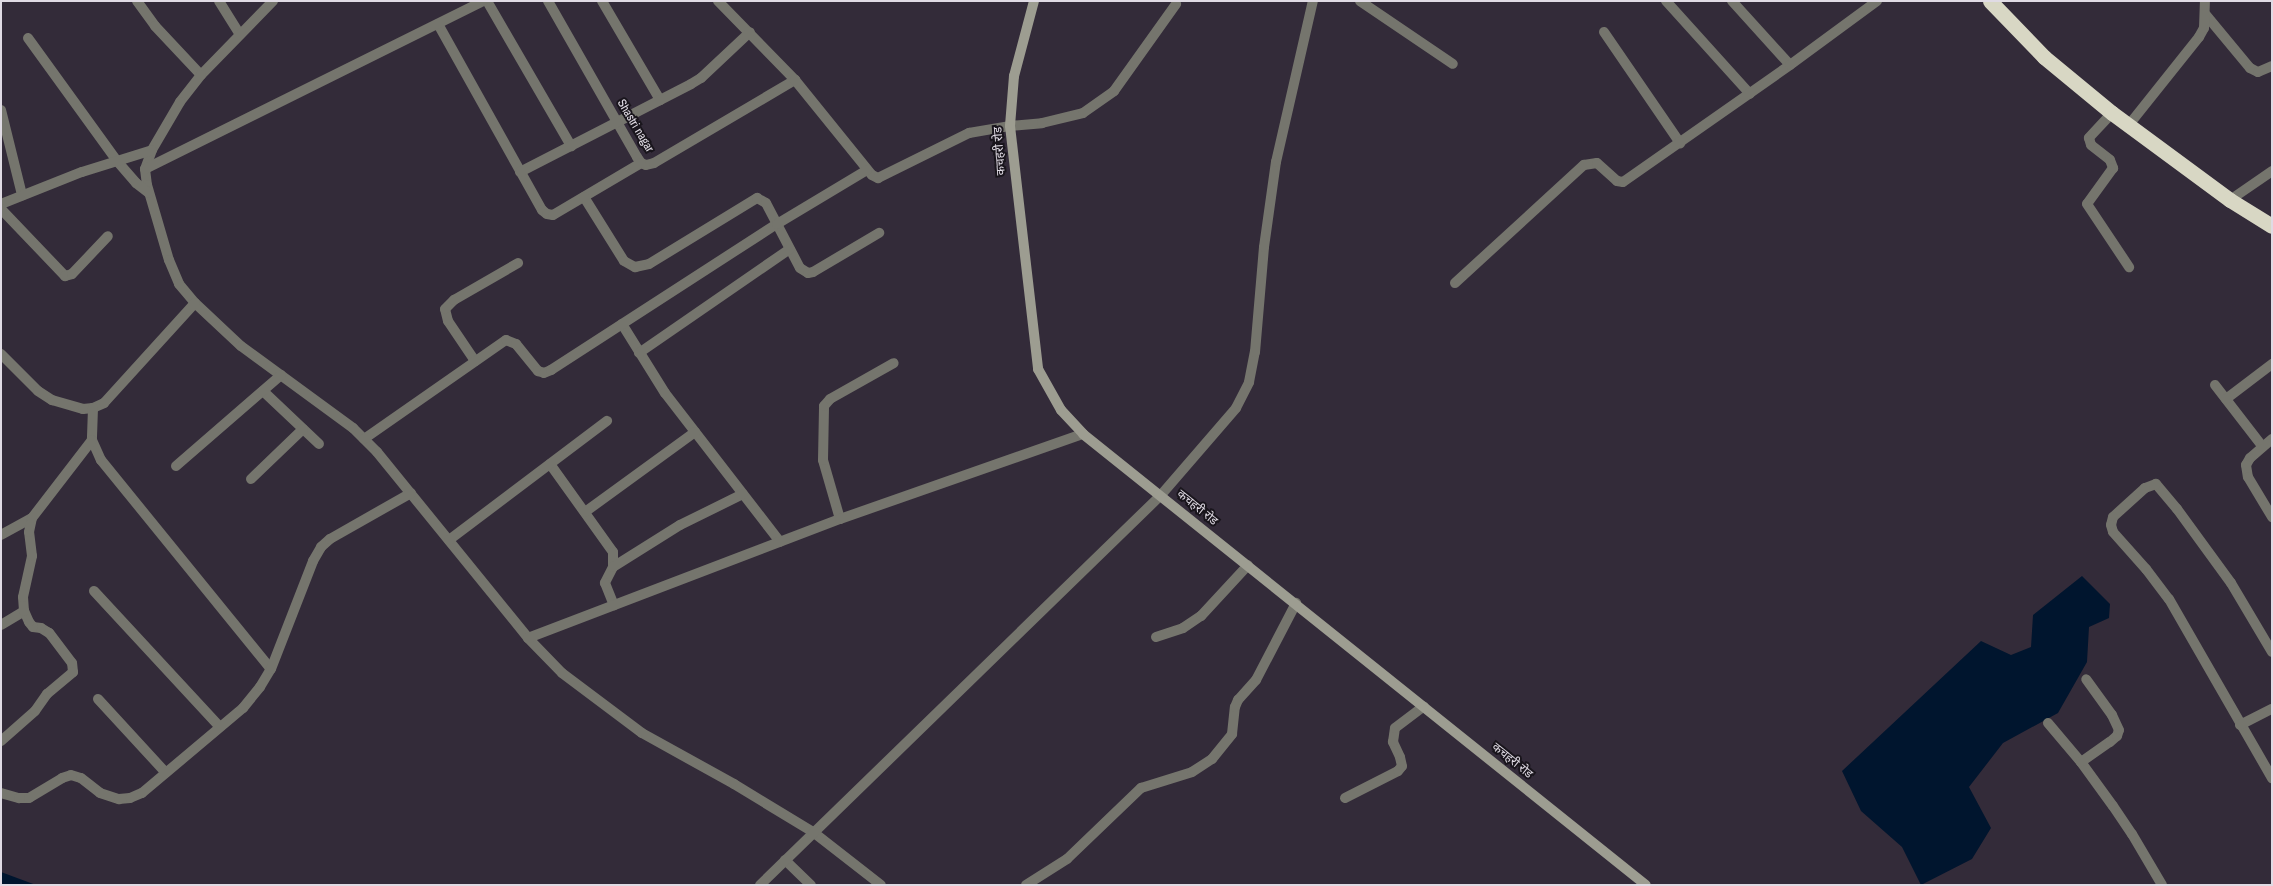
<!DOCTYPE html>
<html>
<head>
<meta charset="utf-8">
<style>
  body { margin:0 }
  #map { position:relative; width:2273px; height:886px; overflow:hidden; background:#332b39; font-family:"Archivo Narrow","Noto Sans Devanagari",sans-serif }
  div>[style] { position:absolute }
  .water>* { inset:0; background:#00152e }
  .street>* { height:10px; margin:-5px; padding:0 5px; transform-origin:5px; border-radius:5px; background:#75756d }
  .secondary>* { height:10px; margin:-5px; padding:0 5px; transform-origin:5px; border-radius:5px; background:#9d9d91 }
  .highway>* { height:15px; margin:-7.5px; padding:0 7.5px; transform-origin:7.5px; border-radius:7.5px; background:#d8d7c4 }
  span { translate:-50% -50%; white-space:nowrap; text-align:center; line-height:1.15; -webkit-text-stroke:4px #19151c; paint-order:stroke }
  .street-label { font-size:12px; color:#e0dbe4 }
  .frame { position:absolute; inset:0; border:2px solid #e0dbe4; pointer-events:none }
</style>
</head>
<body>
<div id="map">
  <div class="water">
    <i style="clip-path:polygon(2082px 576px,2110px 604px,2109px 618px,2089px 627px,2087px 662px,2058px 713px,2003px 743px,1969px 787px,1991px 828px,1972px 859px,1921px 885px,1902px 847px,1861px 811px,1842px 771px,1981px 641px,2011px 655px,2031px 647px,2033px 615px)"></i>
    <i style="clip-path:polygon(1px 872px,36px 885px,1px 885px)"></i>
  </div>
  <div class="street">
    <i style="left:137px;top:1px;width:31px;rotate:54deg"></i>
    <i style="left:155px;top:26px;width:67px;rotate:46.8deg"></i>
    <i style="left:219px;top:1px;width:39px;rotate:58deg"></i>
    <i style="left:273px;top:1px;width:103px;rotate:134.2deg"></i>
    <i style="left:201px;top:75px;width:34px;rotate:128deg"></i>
    <i style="left:180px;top:102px;width:56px;rotate:120.3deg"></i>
    <i style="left:152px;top:150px;width:20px;rotate:110deg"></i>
    <i style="left:145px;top:169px;width:16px;rotate:83deg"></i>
    <i style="left:147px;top:185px;width:78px;rotate:73.7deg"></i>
    <i style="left:169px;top:260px;width:26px;rotate:67deg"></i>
    <i style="left:179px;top:284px;width:25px;rotate:50deg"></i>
    <i style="left:195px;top:303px;width:63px;rotate:43.1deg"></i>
    <i style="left:241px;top:346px;width:139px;rotate:36.2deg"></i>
    <i style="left:353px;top:428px;width:34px;rotate:45deg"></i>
    <i style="left:377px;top:452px;width:240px;rotate:50.9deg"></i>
    <i style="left:528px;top:638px;width:49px;rotate:45.8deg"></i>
    <i style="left:562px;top:673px;width:100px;rotate:36.9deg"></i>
    <i style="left:642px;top:733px;width:105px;rotate:29deg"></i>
    <i style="left:734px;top:784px;width:92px;rotate:31.3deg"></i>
    <i style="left:813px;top:832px;width:86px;rotate:37.9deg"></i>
    <i style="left:487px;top:1px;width:168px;rotate:59.9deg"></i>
    <i style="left:548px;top:1px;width:180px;rotate:60.3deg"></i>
    <i style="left:637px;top:157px;width:7px;rotate:56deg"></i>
    <i style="left:641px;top:163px;width:5px;rotate:22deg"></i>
    <i style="left:646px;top:165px;width:8px;rotate:-14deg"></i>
    <i style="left:654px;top:163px;width:164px;rotate:-30.5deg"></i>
    <i style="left:602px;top:1px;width:115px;rotate:59.6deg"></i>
    <i style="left:718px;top:1px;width:110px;rotate:45.7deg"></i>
    <i style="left:795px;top:80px;width:122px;rotate:51deg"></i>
    <i style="left:872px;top:175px;width:7px;rotate:27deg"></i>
    <i style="left:878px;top:178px;width:102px;rotate:-26.3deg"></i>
    <i style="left:969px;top:133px;width:42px;rotate:-9.7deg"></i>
    <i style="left:1010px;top:126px;width:32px;rotate:-5deg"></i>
    <i style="left:1042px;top:123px;width:42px;rotate:-13.7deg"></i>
    <i style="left:1083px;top:113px;width:38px;rotate:-35deg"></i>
    <i style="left:1114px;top:91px;width:107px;rotate:-54.5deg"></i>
    <i style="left:1360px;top:1px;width:112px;rotate:34.1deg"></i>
    <i style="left:1666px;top:1px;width:125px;rotate:47.9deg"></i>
    <i style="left:1732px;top:1px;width:86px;rotate:47.8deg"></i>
    <i style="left:2206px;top:15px;width:69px;rotate:50.3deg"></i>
    <i style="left:2250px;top:68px;width:9px;rotate:27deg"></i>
    <i style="left:2258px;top:72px;width:15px;rotate:-23deg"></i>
    <i style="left:438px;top:24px;width:213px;rotate:60.8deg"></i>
    <i style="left:542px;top:210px;width:6px;rotate:39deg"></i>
    <i style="left:547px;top:214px;width:6px;rotate:9deg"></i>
    <i style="left:553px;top:215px;width:102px;rotate:-30.6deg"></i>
    <i style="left:1604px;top:32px;width:135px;rotate:55.6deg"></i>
    <i style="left:28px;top:38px;width:152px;rotate:54.1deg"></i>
    <i style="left:117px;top:161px;width:29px;rotate:49deg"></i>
    <i style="left:136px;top:183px;width:16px;rotate:38deg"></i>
    <i style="left:1px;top:110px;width:88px;rotate:76.1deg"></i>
    <i style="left:2112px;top:113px;width:34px;rotate:133deg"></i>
    <i style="left:2089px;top:138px;width:7px;rotate:74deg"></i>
    <i style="left:2091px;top:145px;width:24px;rotate:38deg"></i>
    <i style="left:2110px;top:160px;width:9px;rotate:69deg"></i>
    <i style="left:2113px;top:168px;width:44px;rotate:125.8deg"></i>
    <i style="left:2087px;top:204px;width:76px;rotate:56.3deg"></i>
    <i style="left:2128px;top:126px;width:114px;rotate:-51.4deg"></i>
    <i style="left:2199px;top:37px;width:10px;rotate:-61deg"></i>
    <i style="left:2204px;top:28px;width:27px;rotate:-88deg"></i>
    <i style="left:145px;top:169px;width:377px;rotate:-26.4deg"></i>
    <i style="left:520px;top:172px;width:192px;rotate:-27.2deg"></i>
    <i style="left:691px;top:84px;width:12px;rotate:-31deg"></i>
    <i style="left:701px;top:78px;width:67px;rotate:-43.2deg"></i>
    <i style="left:584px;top:197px;width:75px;rotate:58deg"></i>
    <i style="left:624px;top:261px;width:13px;rotate:29deg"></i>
    <i style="left:635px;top:267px;width:14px;rotate:-12deg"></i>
    <i style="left:649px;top:264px;width:127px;rotate:-31.4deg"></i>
    <i style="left:757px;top:198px;width:10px;rotate:29deg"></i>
    <i style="left:766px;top:203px;width:73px;rotate:62.4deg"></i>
    <i style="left:800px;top:268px;width:9px;rotate:32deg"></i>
    <i style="left:808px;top:273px;width:5px;rotate:-11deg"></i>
    <i style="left:813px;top:272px;width:77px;rotate:-30.6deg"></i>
    <i style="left:2230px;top:200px;width:51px;rotate:-34.6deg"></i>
    <i style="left:1px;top:204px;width:87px;rotate:-21.6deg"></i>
    <i style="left:82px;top:172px;width:73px;rotate:-17.4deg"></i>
    <i style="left:1px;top:209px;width:93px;rotate:46.3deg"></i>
    <i style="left:65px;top:276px;width:7px;rotate:-16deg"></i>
    <i style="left:72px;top:274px;width:52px;rotate:-46.5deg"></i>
    <i style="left:1455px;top:283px;width:175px;rotate:-42.5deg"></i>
    <i style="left:1584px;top:165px;width:13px;rotate:-9deg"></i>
    <i style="left:1597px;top:163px;width:27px;rotate:42deg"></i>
    <i style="left:1617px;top:181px;width:6px;rotate:9deg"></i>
    <i style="left:1623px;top:182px;width:204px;rotate:-35deg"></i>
    <i style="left:1790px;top:65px;width:108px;rotate:-36.3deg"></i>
    <i style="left:622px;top:324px;width:81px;rotate:58.1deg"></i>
    <i style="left:665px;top:393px;width:188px;rotate:52.3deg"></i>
    <i style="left:639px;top:353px;width:183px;rotate:-34.6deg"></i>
    <i style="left:1px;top:354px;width:52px;rotate:45deg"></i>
    <i style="left:38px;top:391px;width:17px;rotate:33deg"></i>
    <i style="left:52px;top:400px;width:32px;rotate:16deg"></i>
    <i style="left:83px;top:409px;width:10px;rotate:-6deg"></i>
    <i style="left:93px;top:408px;width:12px;rotate:-24deg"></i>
    <i style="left:104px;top:403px;width:135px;rotate:-47.7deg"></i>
    <i style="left:475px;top:361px;width:48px;rotate:-124deg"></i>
    <i style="left:448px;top:321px;width:12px;rotate:-104deg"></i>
    <i style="left:445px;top:309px;width:13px;rotate:-45deg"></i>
    <i style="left:454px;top:300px;width:74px;rotate:-30deg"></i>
    <i style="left:2215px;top:385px;width:78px;rotate:52.3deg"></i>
    <i style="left:263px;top:391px;width:77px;rotate:43.4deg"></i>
    <i style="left:2226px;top:399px;width:58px;rotate:-37.3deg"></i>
    <i style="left:93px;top:408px;width:32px;rotate:92deg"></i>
    <i style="left:92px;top:440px;width:22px;rotate:66deg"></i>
    <i style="left:101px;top:460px;width:269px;rotate:50.9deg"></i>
    <i style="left:364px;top:439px;width:173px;rotate:-34.9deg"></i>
    <i style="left:506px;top:340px;width:11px;rotate:22deg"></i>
    <i style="left:516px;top:344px;width:35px;rotate:51deg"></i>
    <i style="left:538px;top:371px;width:6px;rotate:18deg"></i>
    <i style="left:544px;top:373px;width:8px;rotate:-23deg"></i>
    <i style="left:551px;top:370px;width:269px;rotate:-32.9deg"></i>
    <i style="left:777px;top:224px;width:105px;rotate:-31deg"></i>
    <i style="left:2272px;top:439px;width:29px;rotate:139deg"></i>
    <i style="left:2250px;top:458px;width:8px;rotate:120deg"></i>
    <i style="left:2246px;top:465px;width:12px;rotate:81deg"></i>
    <i style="left:2248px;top:477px;width:47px;rotate:59deg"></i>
    <i style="left:550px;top:464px;width:108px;rotate:54.4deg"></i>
    <i style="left:613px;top:552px;width:15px;rotate:90deg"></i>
    <i style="left:613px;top:567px;width:18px;rotate:117deg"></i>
    <i style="left:605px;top:583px;width:24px;rotate:68deg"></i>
    <i style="left:176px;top:466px;width:139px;rotate:-40.9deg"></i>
    <i style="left:251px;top:479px;width:72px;rotate:-43.9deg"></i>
    <i style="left:585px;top:512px;width:136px;rotate:-36deg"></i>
    <i style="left:840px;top:519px;width:61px;rotate:-106.1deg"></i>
    <i style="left:823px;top:460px;width:54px;rotate:-88.9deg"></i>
    <i style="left:824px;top:406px;width:9px;rotate:-49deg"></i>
    <i style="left:830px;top:399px;width:73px;rotate:-29.4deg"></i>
    <i style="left:1px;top:535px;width:35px;rotate:-29deg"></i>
    <i style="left:449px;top:540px;width:198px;rotate:-37deg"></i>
    <i style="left:613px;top:567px;width:79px;rotate:-32.1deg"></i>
    <i style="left:680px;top:525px;width:70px;rotate:-26.2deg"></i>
    <i style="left:94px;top:591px;width:185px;rotate:47.2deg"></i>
    <i style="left:1px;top:625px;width:27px;rotate:-31deg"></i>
    <i style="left:1156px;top:637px;width:28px;rotate:-18deg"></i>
    <i style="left:1183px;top:628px;width:22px;rotate:-34deg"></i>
    <i style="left:1201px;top:616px;width:69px;rotate:-47.3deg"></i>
    <i style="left:528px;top:638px;width:334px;rotate:-20.9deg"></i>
    <i style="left:840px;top:519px;width:257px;rotate:-19.3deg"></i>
    <i style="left:2272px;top:652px;width:80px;rotate:-120.7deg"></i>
    <i style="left:2231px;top:583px;width:92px;rotate:-126.1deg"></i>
    <i style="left:2177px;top:509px;width:33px;rotate:-130deg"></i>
    <i style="left:2156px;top:484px;width:12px;rotate:160deg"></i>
    <i style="left:2145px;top:488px;width:43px;rotate:137.8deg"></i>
    <i style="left:2113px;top:517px;width:8px;rotate:104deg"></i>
    <i style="left:2111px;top:525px;width:7px;rotate:74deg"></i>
    <i style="left:2113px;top:532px;width:50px;rotate:48.3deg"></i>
    <i style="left:2146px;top:569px;width:38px;rotate:53deg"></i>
    <i style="left:2169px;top:599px;width:207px;rotate:60.1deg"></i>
    <i style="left:98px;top:699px;width:100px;rotate:47.4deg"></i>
    <i style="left:2048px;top:723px;width:51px;rotate:49.8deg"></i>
    <i style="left:2081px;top:762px;width:54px;rotate:54deg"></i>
    <i style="left:2113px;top:806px;width:34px;rotate:56deg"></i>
    <i style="left:2132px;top:834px;width:59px;rotate:59.5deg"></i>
    <i style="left:2240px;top:725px;width:36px;rotate:-27deg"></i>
    <i style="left:1px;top:741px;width:45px;rotate:-41.4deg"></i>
    <i style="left:35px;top:711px;width:21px;rotate:-55deg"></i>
    <i style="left:47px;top:694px;width:34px;rotate:-40deg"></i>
    <i style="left:73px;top:672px;width:9px;rotate:-96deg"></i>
    <i style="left:72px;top:663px;width:38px;rotate:-127deg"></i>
    <i style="left:49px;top:633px;width:9px;rotate:-148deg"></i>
    <i style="left:41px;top:628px;width:8px;rotate:-173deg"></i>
    <i style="left:33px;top:627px;width:6px;rotate:-129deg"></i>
    <i style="left:29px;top:622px;width:12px;rotate:-114deg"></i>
    <i style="left:24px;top:611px;width:14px;rotate:-94deg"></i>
    <i style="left:23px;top:597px;width:42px;rotate:-77.6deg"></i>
    <i style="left:32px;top:556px;width:24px;rotate:-97deg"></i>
    <i style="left:29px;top:532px;width:14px;rotate:-78deg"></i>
    <i style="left:32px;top:518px;width:98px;rotate:-52.4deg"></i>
    <i style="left:2081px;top:762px;width:35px;rotate:-35deg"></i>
    <i style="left:2110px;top:742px;width:9px;rotate:-41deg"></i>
    <i style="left:2117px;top:736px;width:6px;rotate:-72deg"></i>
    <i style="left:2119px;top:730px;width:17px;rotate:-115deg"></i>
    <i style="left:2112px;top:715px;width:44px;rotate:-125.8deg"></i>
    <i style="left:1px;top:793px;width:19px;rotate:16deg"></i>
    <i style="left:19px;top:798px;width:10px"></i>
    <i style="left:29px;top:798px;width:39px;rotate:-31deg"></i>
    <i style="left:62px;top:778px;width:9px;rotate:-18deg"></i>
    <i style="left:71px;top:775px;width:10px;rotate:17deg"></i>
    <i style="left:81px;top:778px;width:24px;rotate:38deg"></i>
    <i style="left:100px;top:793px;width:20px;rotate:18deg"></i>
    <i style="left:119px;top:799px;width:11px;rotate:-5deg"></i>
    <i style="left:130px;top:798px;width:13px;rotate:-23deg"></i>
    <i style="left:142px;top:793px;width:132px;rotate:-40.1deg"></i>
    <i style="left:243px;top:708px;width:27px;rotate:-51deg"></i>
    <i style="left:260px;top:687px;width:21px;rotate:-59deg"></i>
    <i style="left:271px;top:669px;width:116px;rotate:-68.7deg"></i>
    <i style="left:313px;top:561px;width:16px;rotate:-60deg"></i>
    <i style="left:321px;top:547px;width:12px;rotate:-42deg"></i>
    <i style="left:330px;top:539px;width:93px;rotate:-29.6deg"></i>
    <i style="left:1345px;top:798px;width:59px;rotate:-27deg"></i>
    <i style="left:1398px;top:771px;width:6px;rotate:-51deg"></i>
    <i style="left:1402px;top:766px;width:9px;rotate:-103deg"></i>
    <i style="left:1400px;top:757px;width:17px;rotate:-115deg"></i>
    <i style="left:1393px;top:742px;width:14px;rotate:-82deg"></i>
    <i style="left:1395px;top:728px;width:36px;rotate:-37deg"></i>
    <i style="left:785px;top:860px;width:36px;rotate:44deg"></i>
    <i style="left:760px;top:885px;width:559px;rotate:-44.2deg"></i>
    <i style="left:1161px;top:495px;width:115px;rotate:-49.2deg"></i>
    <i style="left:1236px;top:408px;width:29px;rotate:-63deg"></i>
    <i style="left:1249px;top:382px;width:31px;rotate:-79deg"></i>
    <i style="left:1255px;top:352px;width:105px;rotate:-85.1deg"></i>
    <i style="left:1264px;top:247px;width:86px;rotate:-82deg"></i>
    <i style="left:1276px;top:162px;width:165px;rotate:-77.1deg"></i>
    <i style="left:1026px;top:885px;width:49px;rotate:-32.4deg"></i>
    <i style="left:1067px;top:859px;width:103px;rotate:-43.8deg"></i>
    <i style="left:1141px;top:788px;width:53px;rotate:-17.4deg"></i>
    <i style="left:1192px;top:772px;width:24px;rotate:-33deg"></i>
    <i style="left:1212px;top:759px;width:32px;rotate:-51deg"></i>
    <i style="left:1232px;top:734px;width:27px;rotate:-84deg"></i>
    <i style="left:1235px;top:707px;width:8px;rotate:-67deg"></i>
    <i style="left:1238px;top:700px;width:27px;rotate:-48deg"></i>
    <i style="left:1256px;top:680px;width:87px;rotate:-62.5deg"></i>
  </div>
  <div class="secondary">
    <i style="left:1034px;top:1px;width:78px;rotate:104.9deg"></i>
    <i style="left:1014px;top:76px;width:50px;rotate:94.6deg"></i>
    <i style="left:1010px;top:126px;width:245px;rotate:83.4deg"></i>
    <i style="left:1038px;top:369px;width:47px;rotate:60.7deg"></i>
    <i style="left:1061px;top:410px;width:33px;rotate:47deg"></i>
    <i style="left:1083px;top:434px;width:721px;rotate:38.7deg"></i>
  </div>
  <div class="highway">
    <i style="left:1990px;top:1px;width:78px;rotate:46deg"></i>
    <i style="left:2044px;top:57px;width:88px;rotate:39.5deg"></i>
    <i style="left:2112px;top:113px;width:147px;rotate:36.4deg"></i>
    <i style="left:2230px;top:200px;width:49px;rotate:31.8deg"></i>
  </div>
  <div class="street-label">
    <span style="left:635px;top:126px;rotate:59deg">Shastri nagar</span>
    <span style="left:1000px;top:151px;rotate:-94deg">कचहरी रोड</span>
    <span style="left:1197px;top:508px;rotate:39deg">कचहरी रोड</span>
    <span style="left:1512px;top:761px;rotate:39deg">कचहरी रोड</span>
  </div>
  <div class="frame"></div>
</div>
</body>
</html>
